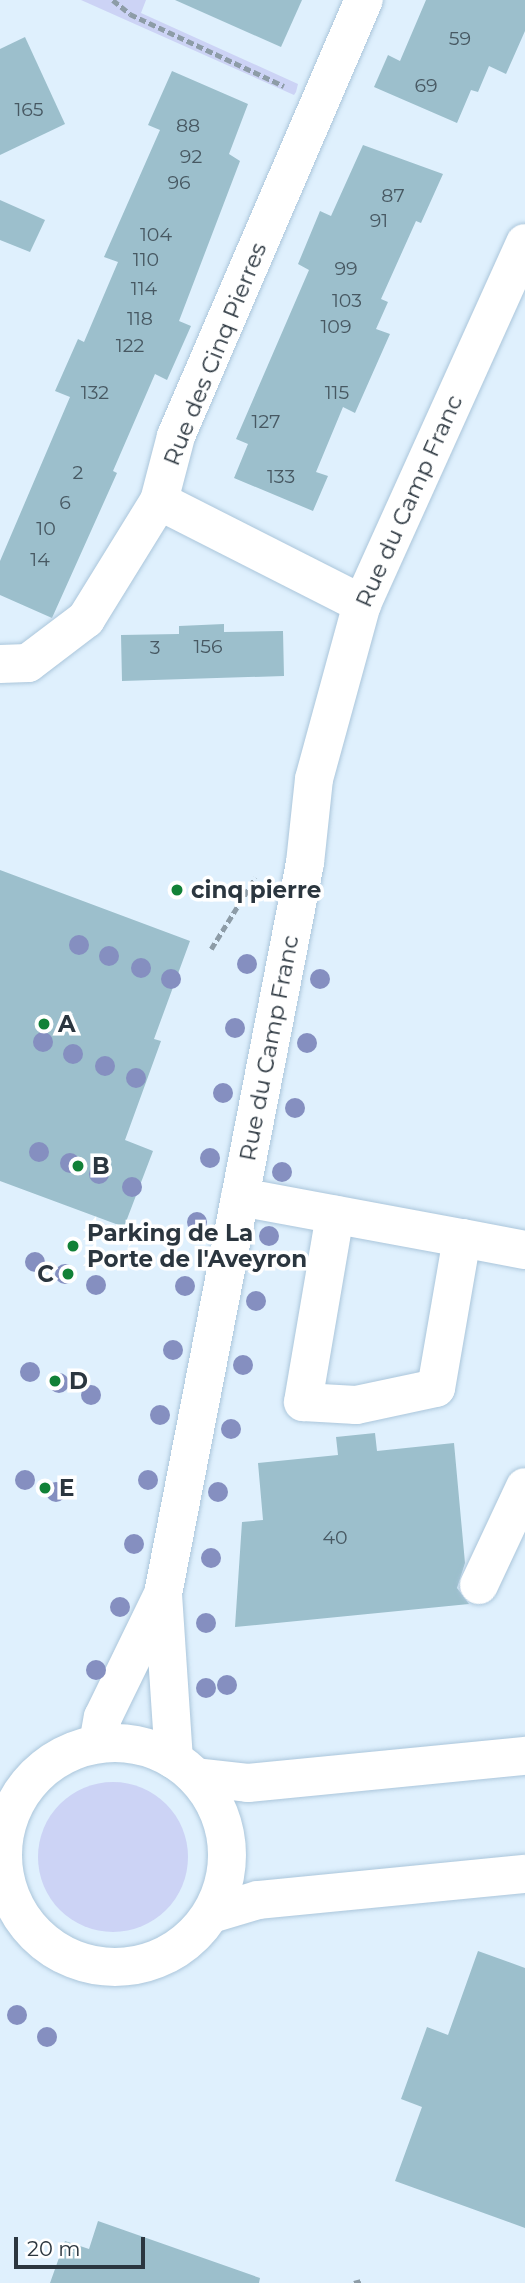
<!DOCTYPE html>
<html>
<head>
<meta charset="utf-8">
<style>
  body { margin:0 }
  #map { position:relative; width:525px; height:2283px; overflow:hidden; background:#dff0fd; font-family:Montserrat,sans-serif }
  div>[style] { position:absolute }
  .green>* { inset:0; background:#ccd3f5 }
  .round { border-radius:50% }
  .building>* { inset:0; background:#9cbfcc }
  .path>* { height:4.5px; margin-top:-2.25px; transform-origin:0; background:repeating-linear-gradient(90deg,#8d9ca7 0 7px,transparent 0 10.5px) }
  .roads { filter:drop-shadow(0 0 2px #abc6db) drop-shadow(0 0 2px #abc6db) }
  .minor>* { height:38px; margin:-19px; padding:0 19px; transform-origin:19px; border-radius:19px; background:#fff }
  .minor>.ring { margin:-19px; padding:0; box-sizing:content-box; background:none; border:38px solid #fff; border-radius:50% }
  .trees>* { width:20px; height:20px; margin:-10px; border-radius:50%; background:#858fc0 }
  .dots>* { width:19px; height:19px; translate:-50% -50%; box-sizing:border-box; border:4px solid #fff; border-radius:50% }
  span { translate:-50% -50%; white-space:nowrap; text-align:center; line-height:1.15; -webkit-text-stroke:7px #fff; paint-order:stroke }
  .number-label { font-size:19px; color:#475862 }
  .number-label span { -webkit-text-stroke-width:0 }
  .street-label { font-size:23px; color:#2b363f }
  .poi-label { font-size:23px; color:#2b363f; font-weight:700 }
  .left { translate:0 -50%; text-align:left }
  .right { translate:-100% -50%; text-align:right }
  .scale { position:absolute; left:14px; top:2237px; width:131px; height:32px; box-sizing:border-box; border:4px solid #2b363f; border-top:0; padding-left:9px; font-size:21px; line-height:24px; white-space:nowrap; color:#2b363f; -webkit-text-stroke:5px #fff; paint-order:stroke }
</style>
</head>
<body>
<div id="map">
  <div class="green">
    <i style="clip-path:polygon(81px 0,146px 0,141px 13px,298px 84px,296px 92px,294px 95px)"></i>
    <i class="round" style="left:38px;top:1782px;width:150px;height:150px"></i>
  </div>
  <div class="building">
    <i style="clip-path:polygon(175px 0,302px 0,281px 47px)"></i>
    <i style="clip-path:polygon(426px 0,525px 0,525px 31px,506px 74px,489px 66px,478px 92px,471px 90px,457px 123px,374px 87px,388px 55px,400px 61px)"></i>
    <i style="clip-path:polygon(25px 37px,65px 124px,0 155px,0 49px)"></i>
    <i style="clip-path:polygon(172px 71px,248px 104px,229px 154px,240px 161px,179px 321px,191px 326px,167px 380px,155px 374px,113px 471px,117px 473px,52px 618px,0 595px,0 561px,70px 397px,55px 391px,78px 339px,84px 342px,118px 262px,104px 257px,160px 130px,148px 125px)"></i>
    <i style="clip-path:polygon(363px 145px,443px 174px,421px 223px,416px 221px,381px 299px,388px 302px,376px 329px,390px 334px,355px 413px,343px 407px,316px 472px,328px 476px,313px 511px,234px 478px,248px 444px,236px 439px,309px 270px,298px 264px,320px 211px,331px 216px)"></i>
    <i style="clip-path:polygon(0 200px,45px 220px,30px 252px,0 240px)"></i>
    <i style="clip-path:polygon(224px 624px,224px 632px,283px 631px,284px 676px,122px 681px,121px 635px,179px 634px,179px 626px)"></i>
    <i style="clip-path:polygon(0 870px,190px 941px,154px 1039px,161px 1041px,125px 1140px,153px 1151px,124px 1227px,0 1181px)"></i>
    <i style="clip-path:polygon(375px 1433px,377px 1451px,454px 1443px,465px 1563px,457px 1588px,469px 1604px,235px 1627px,242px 1522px,263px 1520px,258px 1463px,338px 1455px,336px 1437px)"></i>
    <i style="clip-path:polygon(478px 1951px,525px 1968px,525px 2228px,395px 2181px,422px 2107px,401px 2099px,427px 2027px,448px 2035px)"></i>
    <i style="clip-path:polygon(98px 2221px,260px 2278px,259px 2283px,50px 2283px,65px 2241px,89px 2249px)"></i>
  </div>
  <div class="path">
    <i style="left:113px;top:0;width:22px;rotate:39deg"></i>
    <i style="left:130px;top:14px;width:170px;rotate:25.1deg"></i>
    <i style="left:211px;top:949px;width:84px;rotate:-58.2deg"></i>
    <i style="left:354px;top:2283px;width:7px;rotate:-16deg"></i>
  </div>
  <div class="roads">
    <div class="minor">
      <i style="left:159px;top:501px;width:228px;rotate:26.9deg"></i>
      <i style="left:0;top:664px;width:28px;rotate:-2deg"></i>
      <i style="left:28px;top:663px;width:73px;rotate:-37.2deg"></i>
      <i style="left:86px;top:619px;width:139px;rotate:-58.3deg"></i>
      <i style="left:159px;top:501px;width:67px;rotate:-75.3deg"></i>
      <i style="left:176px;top:436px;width:475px;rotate:-66.7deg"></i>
      <i style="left:240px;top:1197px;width:226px;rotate:10.5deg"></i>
      <i style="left:462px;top:1238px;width:152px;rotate:99.8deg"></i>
      <i style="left:436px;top:1388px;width:82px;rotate:168deg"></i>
      <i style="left:356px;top:1405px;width:53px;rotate:-176.8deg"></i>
      <i style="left:303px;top:1402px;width:190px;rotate:-80.3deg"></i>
      <i style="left:462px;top:1238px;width:64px;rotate:10.8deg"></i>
      <i style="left:479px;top:1585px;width:108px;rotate:-64.9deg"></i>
      <i class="ring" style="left:3px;top:1743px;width:186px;height:186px"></i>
      <i style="left:98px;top:1744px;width:27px;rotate:-80deg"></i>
      <i style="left:103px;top:1717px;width:137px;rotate:-64deg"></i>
      <i style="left:174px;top:1760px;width:166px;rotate:-93.8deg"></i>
      <i style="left:163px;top:1594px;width:745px;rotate:-79.01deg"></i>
      <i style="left:305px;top:863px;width:84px;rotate:-83.9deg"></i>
      <i style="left:314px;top:779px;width:181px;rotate:-74.7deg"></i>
      <i style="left:362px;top:604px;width:396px;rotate:-65.7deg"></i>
      <i style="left:196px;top:1777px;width:52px;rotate:6.6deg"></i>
      <i style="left:248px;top:1783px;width:278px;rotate:-5.6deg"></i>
      <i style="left:211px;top:1914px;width:49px;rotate:-16.6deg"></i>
      <i style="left:258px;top:1900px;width:268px;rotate:-5.6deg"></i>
    </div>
  </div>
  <div class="trees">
    <i style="left:79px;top:945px"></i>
    <i style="left:109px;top:956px"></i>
    <i style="left:247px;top:964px"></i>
    <i style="left:141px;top:968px"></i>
    <i style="left:171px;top:979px"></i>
    <i style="left:320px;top:979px"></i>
    <i style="left:235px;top:1028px"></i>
    <i style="left:43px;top:1042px"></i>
    <i style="left:307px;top:1043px"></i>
    <i style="left:73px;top:1054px"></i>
    <i style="left:105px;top:1066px"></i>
    <i style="left:136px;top:1078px"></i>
    <i style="left:223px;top:1093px"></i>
    <i style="left:295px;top:1108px"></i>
    <i style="left:39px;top:1152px"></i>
    <i style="left:210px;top:1158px"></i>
    <i style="left:70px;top:1163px"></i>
    <i style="left:282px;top:1172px"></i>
    <i style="left:99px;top:1174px"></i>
    <i style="left:132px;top:1187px"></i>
    <i style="left:197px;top:1222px"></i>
    <i style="left:269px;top:1236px"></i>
    <i style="left:35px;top:1262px"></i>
    <i style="left:65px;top:1274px"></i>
    <i style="left:96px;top:1285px"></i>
    <i style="left:185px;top:1286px"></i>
    <i style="left:256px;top:1301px"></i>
    <i style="left:173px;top:1350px"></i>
    <i style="left:243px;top:1365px"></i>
    <i style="left:30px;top:1372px"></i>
    <i style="left:59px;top:1383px"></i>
    <i style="left:91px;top:1395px"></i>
    <i style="left:160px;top:1415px"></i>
    <i style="left:231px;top:1429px"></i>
    <i style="left:25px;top:1480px"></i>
    <i style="left:148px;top:1480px"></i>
    <i style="left:56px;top:1492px"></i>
    <i style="left:218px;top:1492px"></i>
    <i style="left:134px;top:1544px"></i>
    <i style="left:211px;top:1558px"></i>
    <i style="left:120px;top:1607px"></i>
    <i style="left:206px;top:1623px"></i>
    <i style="left:96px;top:1670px"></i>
    <i style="left:227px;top:1685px"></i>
    <i style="left:206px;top:1688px"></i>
    <i style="left:17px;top:2015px"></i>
    <i style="left:47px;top:2037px"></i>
  </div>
  <div class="dots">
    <i style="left:177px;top:890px;background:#118137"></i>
    <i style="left:44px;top:1024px;background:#118137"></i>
    <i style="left:78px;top:1166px;background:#118137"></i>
    <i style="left:73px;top:1246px;background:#118137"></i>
    <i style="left:68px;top:1274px;background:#118137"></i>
    <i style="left:55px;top:1381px;background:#118137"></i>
    <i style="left:45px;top:1488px;background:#118137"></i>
  </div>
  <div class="number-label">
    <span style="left:460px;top:39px">59</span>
    <span style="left:426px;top:86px">69</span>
    <span style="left:29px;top:110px">165</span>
    <span style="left:188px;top:126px">88</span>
    <span style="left:191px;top:157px">92</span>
    <span style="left:179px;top:183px">96</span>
    <span style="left:393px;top:196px">87</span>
    <span style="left:379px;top:221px">91</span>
    <span style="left:156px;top:235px">104</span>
    <span style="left:146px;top:260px">110</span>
    <span style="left:346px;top:269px">99</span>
    <span style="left:144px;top:289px">114</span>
    <span style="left:347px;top:301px">103</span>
    <span style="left:140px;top:319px">118</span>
    <span style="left:336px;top:327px">109</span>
    <span style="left:130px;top:346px">122</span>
    <span style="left:95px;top:393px">132</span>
    <span style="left:337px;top:393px">115</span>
    <span style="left:266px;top:422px">127</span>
    <span style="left:78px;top:473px">2</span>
    <span style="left:281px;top:477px">133</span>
    <span style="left:65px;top:503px">6</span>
    <span style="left:46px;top:529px">10</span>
    <span style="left:40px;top:560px">14</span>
    <span style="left:208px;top:647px">156</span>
    <span style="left:155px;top:648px">3</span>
    <span style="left:335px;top:1538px">40</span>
  </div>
  <div class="street-label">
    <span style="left:215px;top:354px;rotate:-68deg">Rue des Cinq Pierres</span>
    <span style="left:409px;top:501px;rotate:-66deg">Rue du Camp Franc</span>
    <span style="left:269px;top:1048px;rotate:-79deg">Rue du Camp Franc</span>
  </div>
  <div class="poi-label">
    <span class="left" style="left:191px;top:890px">cinq pierre</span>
    <span class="left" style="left:58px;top:1024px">A</span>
    <span class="left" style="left:92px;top:1166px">B</span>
    <span class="left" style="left:87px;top:1246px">Parking de La<br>Porte de l'Aveyron</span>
    <span class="right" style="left:54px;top:1274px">C</span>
    <span class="left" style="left:69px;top:1381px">D</span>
    <span class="left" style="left:59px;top:1488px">E</span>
  </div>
  <div class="scale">20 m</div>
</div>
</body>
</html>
